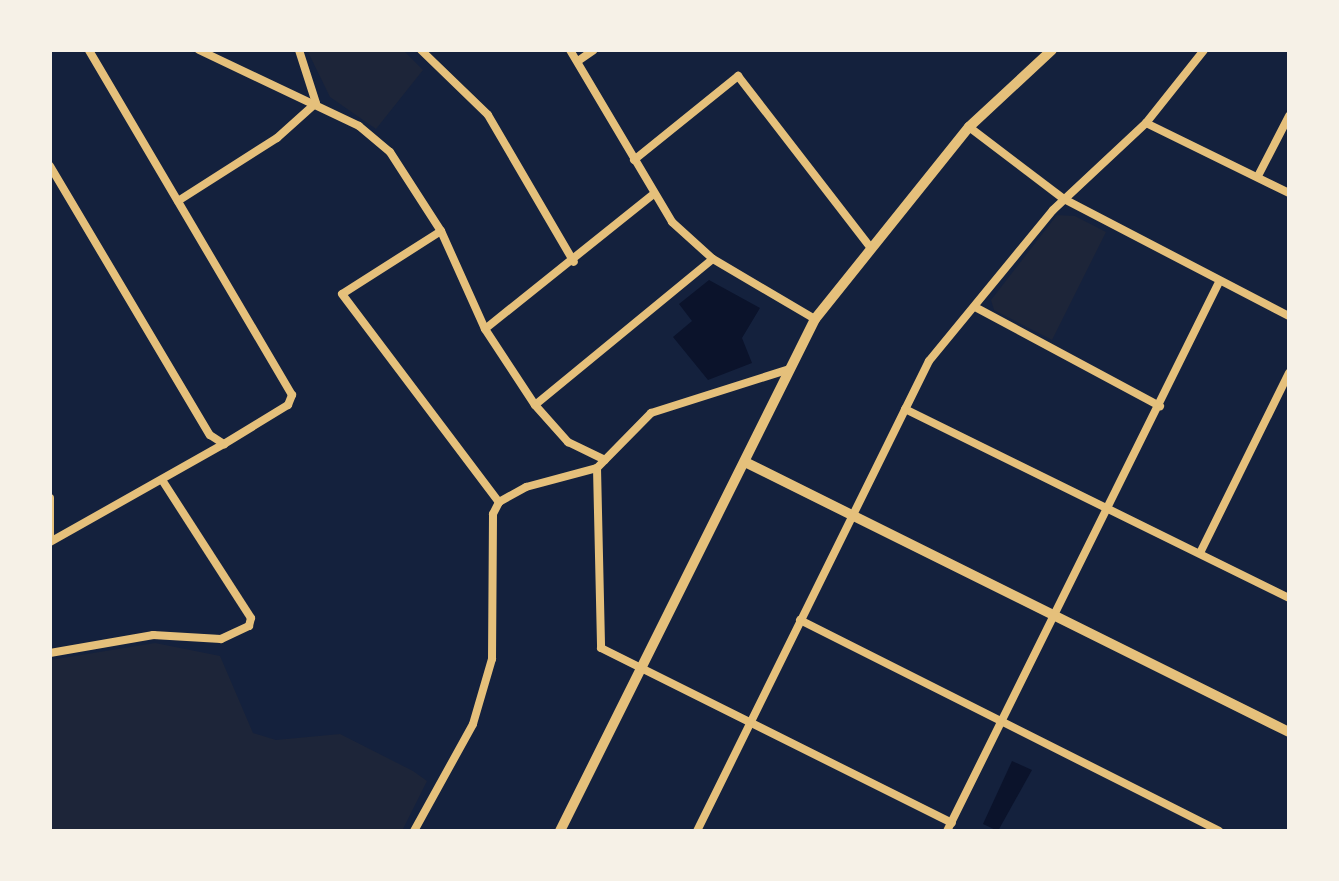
<!DOCTYPE html>
<html>
<head>
<meta charset="utf-8">
<style>
  body { margin:0 }
  #map { position:relative; width:1339px; height:881px; overflow:hidden; background:#14213d; font-family:"Archivo Narrow",sans-serif }
  div>[style] { position:absolute }
  .green>* { inset:0; background:#1d2539 }
  .water>* { inset:0; background:#0b132b }
  .minor>* { height:8px; margin:-4px; padding:0 4px; transform-origin:4px; border-radius:4px; background:#e5c07b }
  .tertiary>* { height:10px; margin:-5px; padding:0 5px; transform-origin:5px; border-radius:5px; background:#e5c07b }
  span { translate:-50% -50%; white-space:nowrap; text-align:center; line-height:1.15; -webkit-text-stroke:8px #f6f1e7; paint-order:stroke }
  .frame { position:absolute; inset:0; border:52px solid #f6f1e7; pointer-events:none }
</style>
</head>
<body>
<div id="map">
  <div class="green">
    <i style="clip-path:polygon(307px 50px,403px 50px,423px 70px,376px 129px,330px 97px)"></i>
    <i style="clip-path:polygon(1057px 215px,1075px 216px,1106px 232px,1052px 340px,994px 310px,991px 300px)"></i>
    <i style="clip-path:polygon(155px 643px,220px 656px,253px 733px,276px 740px,340px 734px,413px 771px,427px 781px,402px 831px,50px 831px,50px 660px)"></i>
  </div>
  <div class="water">
    <i style="clip-path:polygon(709px 280px,760px 308px,742px 338px,752px 363px,708px 380px,673px 337px,692px 321px,679px 304px)"></i>
    <i style="clip-path:polygon(1012px 761px,1032px 770px,998px 831px,983px 824px)"></i>
  </div>
  <div class="minor">
    <i style="left:199px;top:50px;width:177px;rotate:25.4deg"></i>
    <i style="left:359px;top:126px;width:40px;rotate:40deg"></i>
    <i style="left:390px;top:152px;width:94px;rotate:57.2deg"></i>
    <i style="left:441px;top:231px;width:107px;rotate:65.8deg"></i>
    <i style="left:485px;top:329px;width:91px;rotate:56.7deg"></i>
    <i style="left:535px;top:405px;width:50px;rotate:48.3deg"></i>
    <i style="left:568px;top:442px;width:41px;rotate:25.9deg"></i>
    <i style="left:421px;top:50px;width:93px;rotate:44.1deg"></i>
    <i style="left:488px;top:115px;width:170px;rotate:59.7deg"></i>
    <i style="left:570px;top:50px;width:200px;rotate:59.3deg"></i>
    <i style="left:672px;top:222px;width:55px;rotate:42.1deg"></i>
    <i style="left:713px;top:259px;width:118px;rotate:30.5deg"></i>
    <i style="left:578px;top:61px;width:19px;rotate:-35deg"></i>
    <i style="left:1146px;top:123px;width:159px;rotate:26.1deg"></i>
    <i style="left:969px;top:127px;width:119px;rotate:37.2deg"></i>
    <i style="left:1064px;top:199px;width:254px;rotate:27.5deg"></i>
    <i style="left:634px;top:160px;width:134px;rotate:-38.9deg"></i>
    <i style="left:738px;top:76px;width:217px;rotate:52.3deg"></i>
    <i style="left:50px;top:166px;width:313px;rotate:59.3deg"></i>
    <i style="left:210px;top:435px;width:17px;rotate:33deg"></i>
    <i style="left:224px;top:444px;width:75px;rotate:-31.4deg"></i>
    <i style="left:288px;top:405px;width:11px;rotate:-68deg"></i>
    <i style="left:292px;top:395px;width:400px;rotate:-120.5deg"></i>
    <i style="left:1258px;top:176px;width:68px;rotate:-62.7deg"></i>
    <i style="left:178px;top:201px;width:117px;rotate:-32.5deg"></i>
    <i style="left:277px;top:138px;width:52px;rotate:-41.9deg"></i>
    <i style="left:316px;top:103px;width:56px;rotate:-107.8deg"></i>
    <i style="left:441px;top:231px;width:117px;rotate:147.5deg"></i>
    <i style="left:342px;top:294px;width:261px;rotate:53deg"></i>
    <i style="left:975px;top:307px;width:210px;rotate:28.2deg"></i>
    <i style="left:485px;top:329px;width:213px;rotate:-38.7deg"></i>
    <i style="left:535px;top:405px;width:230px;rotate:-39.4deg"></i>
    <i style="left:905px;top:409px;width:428px;rotate:26.2deg"></i>
    <i style="left:597px;top:468px;width:180px;rotate:88.7deg"></i>
    <i style="left:601px;top:648px;width:392px;rotate:26.5deg"></i>
    <i style="left:50px;top:498px;width:39px;rotate:90deg"></i>
    <i style="left:50px;top:542px;width:200px;rotate:-29.4deg"></i>
    <i style="left:1200px;top:553px;width:201px;rotate:-63.7deg"></i>
    <i style="left:800px;top:620px;width:469px;rotate:26.7deg"></i>
    <i style="left:50px;top:653px;width:105px;rotate:-9.9deg"></i>
    <i style="left:153px;top:635px;width:68px;rotate:3.4deg"></i>
    <i style="left:221px;top:639px;width:31px;rotate:-25deg"></i>
    <i style="left:249px;top:626px;width:8px;rotate:-76deg"></i>
    <i style="left:251px;top:618px;width:164px;rotate:-122.8deg"></i>
    <i style="left:414px;top:831px;width:122px;rotate:-61.1deg"></i>
    <i style="left:473px;top:724px;width:68px;rotate:-73.7deg"></i>
    <i style="left:492px;top:659px;width:145px;rotate:-89.6deg"></i>
    <i style="left:493px;top:514px;width:13px;rotate:-63deg"></i>
    <i style="left:499px;top:502px;width:31px;rotate:-29deg"></i>
    <i style="left:526px;top:487px;width:73px;rotate:-15deg"></i>
    <i style="left:597px;top:468px;width:77px;rotate:-45.5deg"></i>
    <i style="left:651px;top:413px;width:146px;rotate:-17.6deg"></i>
    <i style="left:697px;top:831px;width:524px;rotate:-63.73deg"></i>
    <i style="left:929px;top:361px;width:195px;rotate:-50.6deg"></i>
    <i style="left:1053px;top:210px;width:127px;rotate:-43.1deg"></i>
    <i style="left:1146px;top:123px;width:93px;rotate:-51.5deg"></i>
    <i style="left:947px;top:831px;width:613px;rotate:-63.64deg"></i>
  </div>
  <div class="tertiary">
    <i style="left:745px;top:462px;width:607px;rotate:26.4deg"></i>
    <i style="left:560px;top:831px;width:572px;rotate:-63.52deg"></i>
    <i style="left:815px;top:319px;width:246px;rotate:-51.3deg"></i>
    <i style="left:969px;top:127px;width:113px;rotate:-42.9deg"></i>
  </div>
  <div class="frame"></div>
</div>
</body>
</html>
